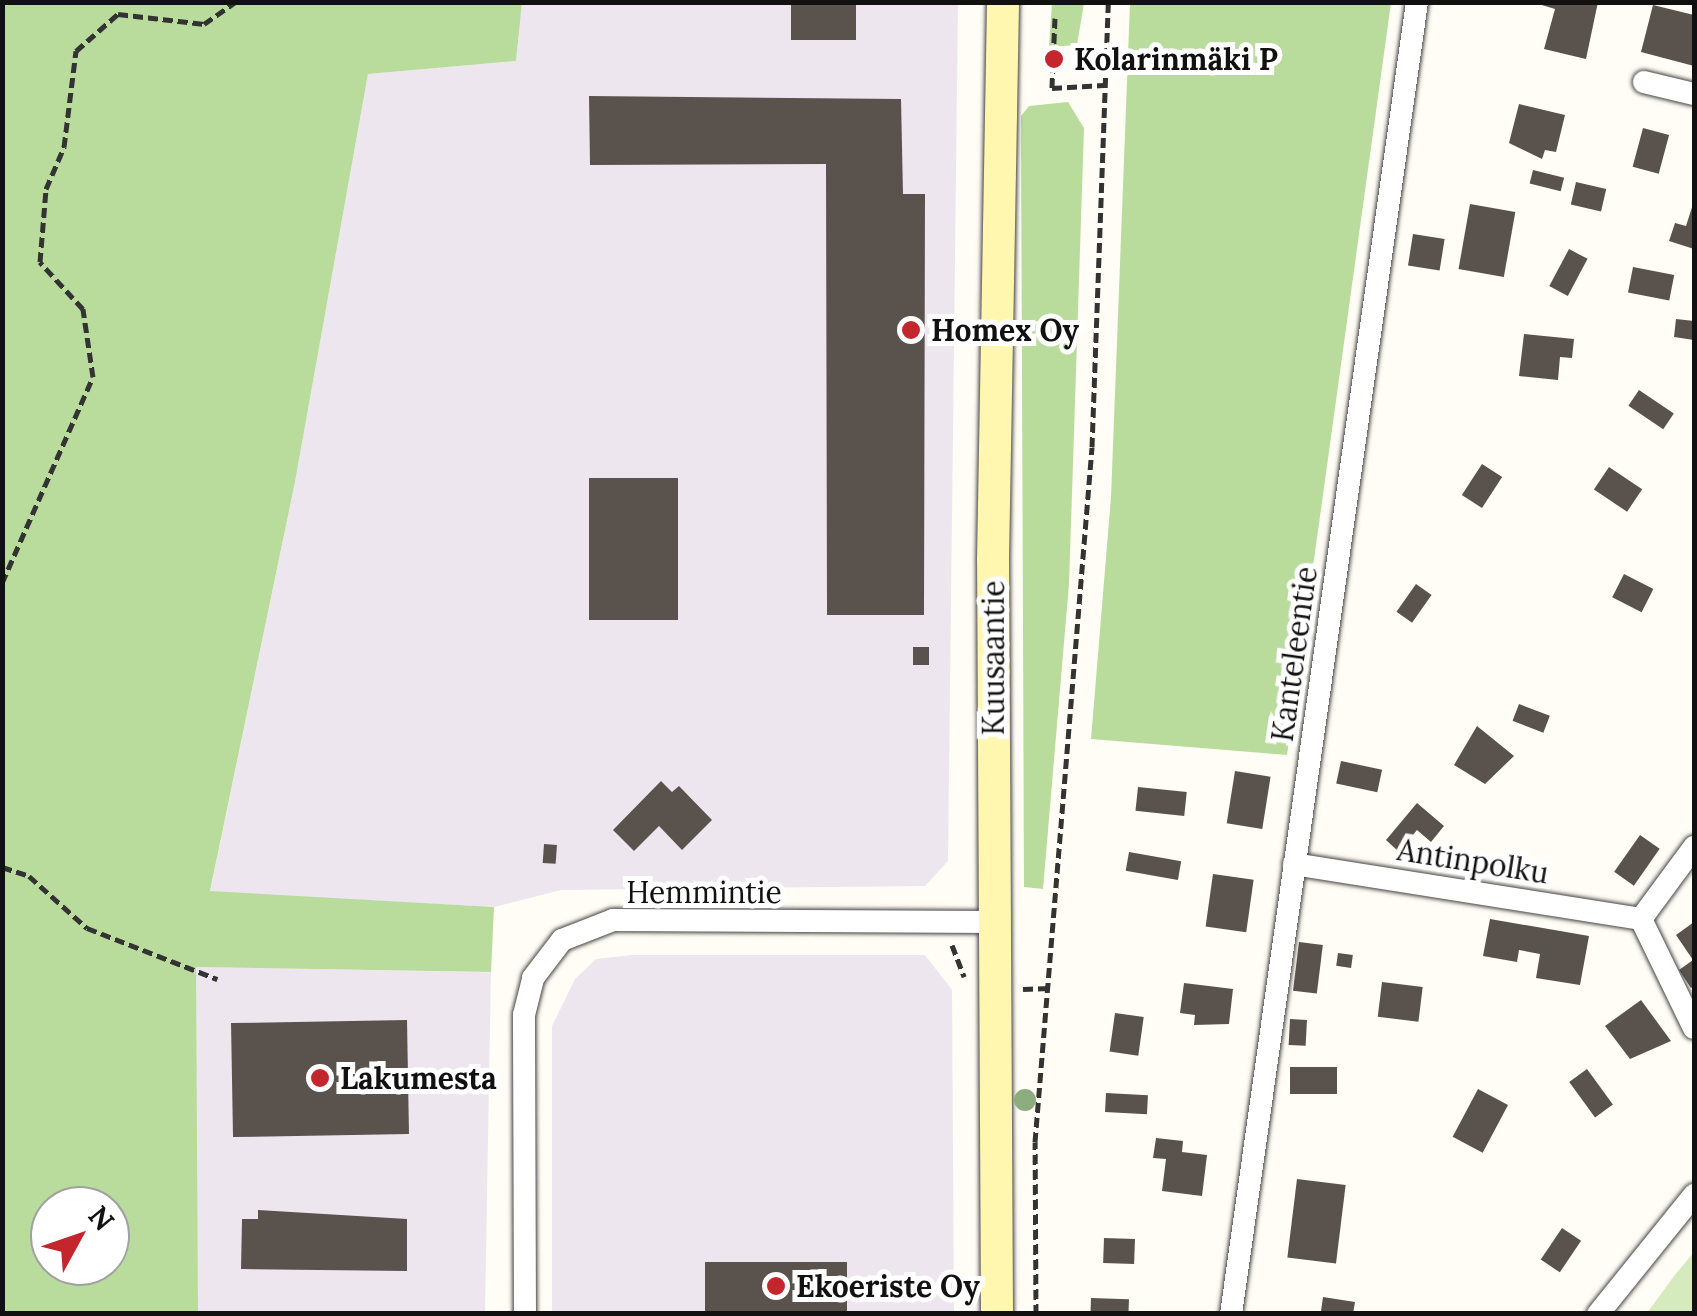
<!DOCTYPE html>
<html>
<head>
<meta charset="utf-8">
<style>
  body { margin:0 }
  #map { position:relative; width:1697px; height:1316px; overflow:hidden; background:#fffdf5; font-family:Lora,serif }
  div>[style] { position:absolute }
  .industrial>* { inset:0; background:#eee6ef; transform-origin:0 0 }
  .green>* { inset:0; background:#d5ebbd }
  .forest>* { inset:0; background:#b9dc9c }
  .building>* { inset:0; background:#5a524d; transform-origin:0 0 }
  .path>* { height:5px; margin-top:-2.5px; transform-origin:0; background:repeating-linear-gradient(90deg,#333 0 10px,transparent 0 15px) }
  .roads { filter:drop-shadow(0 0 2px #444) drop-shadow(0 0 2px #444) }
  .minor>* { height:22px; margin:-11px; padding:0 11px; transform-origin:11px; border-radius:11px; background:#fff }
  .secondary>* { height:32px; margin:-16px; padding:0 16px; transform-origin:16px; border-radius:16px; background:#fff6b0 }
  .trees>* { width:22px; height:22px; margin:-11px; border-radius:50%; background:#8dad7f }
  .dots>* { width:28px; height:28px; translate:-50% -50%; box-sizing:border-box; border:5px solid #fff; border-radius:50% }
  span { translate:-50% -50%; white-space:nowrap; text-align:center; line-height:1.15; -webkit-text-stroke:10px #fff; paint-order:stroke }
  .poi-label { font-size:30px; color:#111; font-weight:700 }
  .left { translate:0 -50%; text-align:left }
  .street-label { font-size:30px; color:#111 }
  .frame { position:absolute; inset:0; border:5px solid #111; pointer-events:none }
  .north { position:absolute; left:30px; top:1186px; width:100px; height:100px; box-sizing:border-box; background:#fff; border:2px solid #a0a0a0; border-radius:50%; rotate:50deg; font-size:28px; font-weight:700; line-height:40px; text-align:center; color:#111 }
  .north::after { content:''; display:block; margin:auto; width:35px; height:45px; background:#c4262e; clip-path:polygon(50% 0,100% 100%,50% 72%,0 100%) }
</style>
</head>
<body>
<div id="map">
  <div class="industrial">
    <i style="clip-path:polygon(522px 3px,958px 3px,948px 861px,925px 886px,561px 890px,494px 907px,210px 892px,295px 482px,368px 74px,516px 61px)"></i>
    <i style="clip-path:polygon(632px 955px,925px 955px,952px 990px,954px 1313px,552px 1314px,552px 1026px,575px 979px,596px 959px)"></i>
    <i style="left:196px;top:967px;width:295px;height:346px;rotate:1deg"></i>
  </div>
  <div class="green">
    <i style="clip-path:polygon(1694px 1252px,1694px 1313px,1647px 1313px,1674px 1276px)"></i>
  </div>
  <div class="forest">
    <i style="clip-path:polygon(evenodd,3px 2px,522px 3px,516px 61px,368px 74px,295px 482px,210px 891px,494px 907px,491px 972px,196px 967px,198px 1313px,3px 1313px,3px 2px,50px 1206px,110px 1206px,110px 1266px,50px 1266px,50px 1206px)"></i>
    <i style="clip-path:polygon(1052px 3px,1084px 3px,1077px 45px,1049px 47px)"></i>
    <i style="clip-path:polygon(1130px 3px,1391px 3px,1287px 755px,1091px 739px,1111px 497px)"></i>
    <i style="clip-path:polygon(1068px 102px,1084px 128px,1069px 584px,1043px 889px,1024px 887px,1021px 116px,1029px 106px)"></i>
  </div>
  <div class="building">
    <i style="left:791px;top:2px;width:65px;height:38px"></i>
    <i style="clip-path:polygon(1598px 2px,1586px 59px,1544px 49px,1555px 9px,1532px 2px)"></i>
    <i style="clip-path:polygon(1653px 5px,1694px 15px,1694px 66px,1641px 52px)"></i>
    <i style="clip-path:polygon(589px 96px,901px 99px,903px 194px,925px 194px,924px 615px,827px 615px,826px 164px,590px 165px)"></i>
    <i style="clip-path:polygon(1519px 104px,1565px 115px,1556px 152px,1545px 150px,1542px 159px,1509px 143px)"></i>
    <i style="left:1643px;top:128px;width:27px;height:40px;rotate:15deg"></i>
    <i style="left:1533px;top:170px;width:32px;height:14px;rotate:14deg"></i>
    <i style="left:1576px;top:182px;width:31px;height:23px;rotate:13deg"></i>
    <i style="clip-path:polygon(1694px 201px,1694px 249px,1669px 241px,1675px 223px,1686px 226px)"></i>
    <i style="left:1470px;top:204px;width:46px;height:66px;rotate:10deg"></i>
    <i style="left:1413px;top:234px;width:32px;height:32px;rotate:9deg"></i>
    <i style="left:1569px;top:249px;width:21px;height:42px;rotate:28deg"></i>
    <i style="left:1633px;top:267px;width:42px;height:26px;rotate:11deg"></i>
    <i style="clip-path:polygon(1676px 319px,1694px 321px,1694px 340px,1674px 337px)"></i>
    <i style="clip-path:polygon(1524px 334px,1574px 339px,1572px 358px,1560px 357px,1558px 380px,1519px 376px)"></i>
    <i style="left:1639px;top:390px;width:42px;height:19px;rotate:34deg"></i>
    <i style="left:1482px;top:464px;width:24px;height:37px;rotate:33deg"></i>
    <i style="left:1609px;top:467px;width:40px;height:27px;rotate:34deg"></i>
    <i style="left:589px;top:478px;width:89px;height:142px"></i>
    <i style="left:1624px;top:574px;width:33px;height:26px;rotate:27deg"></i>
    <i style="left:1416px;top:584px;width:19px;height:34px;rotate:35deg"></i>
    <i style="left:913px;top:647px;width:16px;height:18px"></i>
    <i style="left:1519px;top:704px;width:33px;height:18px;rotate:21deg"></i>
    <i style="clip-path:polygon(1477px 726px,1514px 756px,1485px 784px,1454px 765px)"></i>
    <i style="left:1341px;top:761px;width:42px;height:23px;rotate:12deg"></i>
    <i style="left:1235px;top:771px;width:36px;height:53px;rotate:9deg"></i>
    <i style="clip-path:polygon(661px 781px,672px 792px,679px 786px,712px 820px,682px 850px,659px 826px,634px 851px,613px 830px)"></i>
    <i style="left:1138px;top:787px;width:49px;height:24px;rotate:6deg"></i>
    <i style="clip-path:polygon(1417px 803px,1444px 826px,1431px 842px,1417px 830px,1399px 852px,1386px 840px)"></i>
    <i style="left:1640px;top:835px;width:24px;height:45px;rotate:35deg"></i>
    <i style="left:544px;top:844px;width:13px;height:19px;rotate:4deg"></i>
    <i style="left:1129px;top:852px;width:53px;height:19px;rotate:10deg"></i>
    <i style="left:1213px;top:874px;width:41px;height:53px;rotate:8deg"></i>
    <i style="clip-path:polygon(1490px 919px,1589px 936px,1580px 985px,1536px 978px,1540px 954px,1519px 950px,1517px 962px,1483px 956px)"></i>
    <i style="clip-path:polygon(1694px 922px,1694px 986px,1691px 988px,1679px 970px,1693px 960px,1676px 935px)"></i>
    <i style="left:1299px;top:942px;width:24px;height:49px;rotate:7deg"></i>
    <i style="left:1338px;top:953px;width:15px;height:13px;rotate:8deg"></i>
    <i style="left:1382px;top:982px;width:41px;height:35px;rotate:7deg"></i>
    <i style="clip-path:polygon(1184px 983px,1233px 989px,1229px 1024px,1194px 1025px,1195px 1015px,1180px 1013px)"></i>
    <i style="clip-path:polygon(1641px 1000px,1671px 1041px,1630px 1059px,1605px 1026px)"></i>
    <i style="left:1115px;top:1013px;width:29px;height:39px;rotate:8deg"></i>
    <i style="left:1290px;top:1019px;width:17px;height:26px;rotate:3deg"></i>
    <i style="left:407px;top:1020px;width:114px;height:176px;rotate:89deg"></i>
    <i style="left:1290px;top:1067px;width:47px;height:27px"></i>
    <i style="left:1587px;top:1069px;width:44px;height:22px;rotate:54deg"></i>
    <i style="left:1478px;top:1089px;width:34px;height:54px;rotate:28deg"></i>
    <i style="left:1106px;top:1093px;width:42px;height:19px;rotate:3deg"></i>
    <i style="clip-path:polygon(1156px 1138px,1183px 1141px,1182px 1152px,1207px 1155px,1202px 1196px,1162px 1191px,1166px 1159px,1153px 1158px)"></i>
    <i style="left:1297px;top:1179px;width:49px;height:79px;rotate:7deg"></i>
    <i style="clip-path:polygon(258px 1210px,407px 1219px,407px 1271px,241px 1269px,242px 1219px,258px 1219px)"></i>
    <i style="left:1562px;top:1228px;width:23px;height:38px;rotate:34deg"></i>
    <i style="left:1104px;top:1238px;width:31px;height:25px;rotate:2deg"></i>
    <i style="left:705px;top:1262px;width:142px;height:52px"></i>
    <i style="clip-path:polygon(1323px 1297px,1355px 1302px,1353px 1314px,1321px 1311px)"></i>
    <i style="left:1091px;top:1298px;width:38px;height:16px;rotate:2deg"></i>
  </div>
  <div class="path">
    <i style="left:1055px;top:18px;width:70px;rotate:92.5deg"></i>
    <i style="left:1052px;top:88px;width:52px;rotate:-3.3deg"></i>
    <i style="left:2px;top:583px;width:225px;rotate:-66.2deg"></i>
    <i style="left:93px;top:377px;width:69px;rotate:-98.4deg"></i>
    <i style="left:83px;top:309px;width:64px;rotate:-132.5deg"></i>
    <i style="left:40px;top:262px;width:73px;rotate:-85.3deg"></i>
    <i style="left:46px;top:189px;width:46px;rotate:-66.8deg"></i>
    <i style="left:64px;top:147px;width:97px;rotate:-82.9deg"></i>
    <i style="left:76px;top:51px;width:56px;rotate:-41.4deg"></i>
    <i style="left:118px;top:14px;width:87px;rotate:6.6deg"></i>
    <i style="left:204px;top:24px;width:38px;rotate:-35deg"></i>
    <i style="left:2px;top:867px;width:28px;rotate:18deg"></i>
    <i style="left:29px;top:876px;width:78px;rotate:41.9deg"></i>
    <i style="left:87px;top:928px;width:140px;rotate:21.4deg"></i>
    <i style="left:952px;top:945px;width:34px;rotate:69deg"></i>
    <i style="left:1023px;top:989px;width:27px;rotate:-2deg"></i>
    <i style="left:1036px;top:1314px;width:172px;rotate:-90.3deg"></i>
    <i style="left:1035px;top:1142px;width:697px;rotate:-85.31deg"></i>
    <i style="left:1092px;top:447px;width:445px;rotate:-87.9deg"></i>
  </div>
  <div class="roads">
    <div class="minor">
      <i style="left:1644px;top:82px;width:51px;rotate:13.5deg"></i>
      <i style="left:1694px;top:847px;width:89px;rotate:126.4deg"></i>
      <i style="left:1641px;top:919px;width:121px;rotate:64.1deg"></i>
      <i style="left:1294px;top:864px;width:351px;rotate:9deg"></i>
      <i style="left:525px;top:1314px;width:299px;rotate:-90.2deg"></i>
      <i style="left:524px;top:1015px;width:38px;rotate:-76deg"></i>
      <i style="left:533px;top:978px;width:48px;rotate:-52.7deg"></i>
      <i style="left:562px;top:940px;width:55px;rotate:-21.4deg"></i>
      <i style="left:613px;top:920px;width:381px;rotate:0.3deg"></i>
      <i style="left:1231px;top:1314px;width:1325px;rotate:-81.93deg"></i>
      <i style="left:1598px;top:1314px;width:153px;rotate:-51.1deg"></i>
    </div>
    <div class="secondary">
      <i style="left:997px;top:1314px;width:754px;rotate:-90.3deg"></i>
      <i style="left:993px;top:560px;width:558px;rotate:-88.97deg"></i>
    </div>
  </div>
  <div class="trees">
    <i style="left:1025px;top:1100px"></i>
  </div>
  <div class="dots">
    <i style="left:1054px;top:59px;background:#c4262e"></i>
    <i style="left:911px;top:330px;background:#c4262e"></i>
    <i style="left:320px;top:1078px;background:#c4262e"></i>
    <i style="left:776px;top:1286px;background:#c4262e"></i>
  </div>
  <div class="poi-label">
    <span class="left" style="left:1074px;top:59px">Kolarinmäki P</span>
    <span class="left" style="left:931px;top:330px">Homex Oy</span>
    <span class="left" style="left:340px;top:1078px">Lakumesta</span>
    <span class="left" style="left:796px;top:1286px">Ekoeriste Oy</span>
  </div>
  <div class="street-label">
    <span style="left:1294px;top:654px;rotate:-82deg">Kanteleentie</span>
    <span style="left:993px;top:658px;rotate:-90deg">Kuusaantie</span>
    <span style="left:1473px;top:861px;rotate:9deg">Antinpolku</span>
    <span style="left:704px;top:892px">Hemmintie</span>
  </div>
  <div class="frame"></div>
  <div class="north">N</div>
</div>
</body>
</html>
